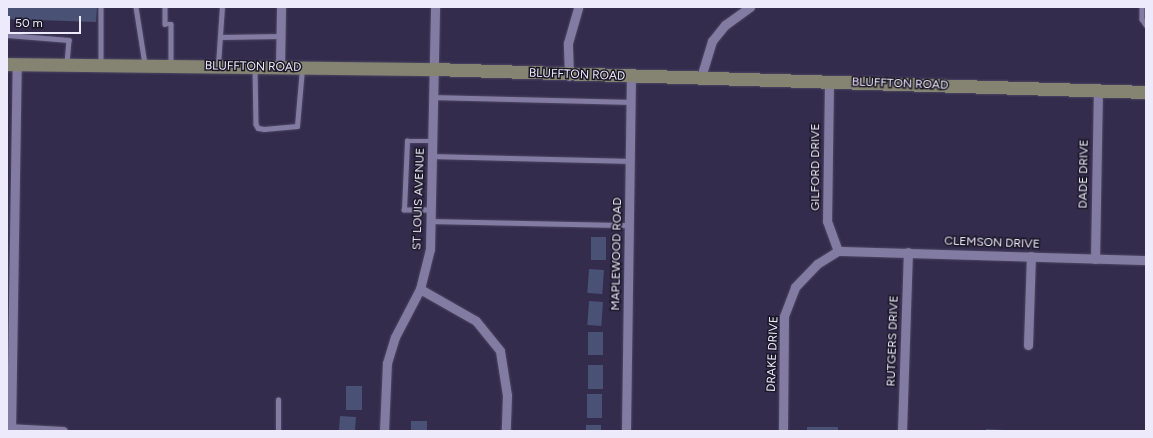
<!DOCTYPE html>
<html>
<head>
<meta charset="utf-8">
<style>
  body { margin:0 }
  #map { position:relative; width:1153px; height:438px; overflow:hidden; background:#332c4d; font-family:Figtree,sans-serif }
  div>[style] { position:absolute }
  .building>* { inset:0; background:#495275; transform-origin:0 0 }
  .roads { filter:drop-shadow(0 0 1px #4d4762) drop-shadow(0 0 1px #4d4762) }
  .service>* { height:4.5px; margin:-2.25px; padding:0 2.25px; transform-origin:2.25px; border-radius:2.25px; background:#837ca2 }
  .minor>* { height:9px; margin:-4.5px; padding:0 4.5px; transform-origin:4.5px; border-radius:4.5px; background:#837ca2 }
  .secondary>* { height:13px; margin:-6.5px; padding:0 6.5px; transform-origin:6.5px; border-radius:6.5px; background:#858371 }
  span { translate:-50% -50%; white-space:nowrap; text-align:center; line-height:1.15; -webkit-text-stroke:3px #1a1726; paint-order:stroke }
  .street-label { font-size:12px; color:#edeafc }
  .frame { position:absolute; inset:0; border:8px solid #edeafc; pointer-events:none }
  .scale { position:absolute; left:8px; top:16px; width:73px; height:18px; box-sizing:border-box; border:2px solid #edeafc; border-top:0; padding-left:5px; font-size:12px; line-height:14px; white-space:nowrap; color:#edeafc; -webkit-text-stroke:3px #1a1726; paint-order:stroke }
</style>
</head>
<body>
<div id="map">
  <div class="building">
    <i style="clip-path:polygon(7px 7px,97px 7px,96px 22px,7px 19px)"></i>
    <i style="left:591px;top:237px;width:15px;height:23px"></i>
    <i style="left:589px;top:269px;width:15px;height:24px;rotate:4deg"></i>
    <i style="left:589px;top:301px;width:14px;height:24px;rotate:4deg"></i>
    <i style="left:588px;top:332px;width:15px;height:23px"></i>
    <i style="left:588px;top:365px;width:15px;height:24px"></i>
    <i style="left:346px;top:386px;width:16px;height:24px"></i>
    <i style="left:587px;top:394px;width:15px;height:24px"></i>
    <i style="left:340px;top:416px;width:16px;height:15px;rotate:4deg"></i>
    <i style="left:411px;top:421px;width:16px;height:10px"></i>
    <i style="left:586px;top:425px;width:15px;height:6px"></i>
    <i style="left:807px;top:427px;width:31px;height:4px"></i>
    <i style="clip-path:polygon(986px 429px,1005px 430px,1005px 431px,986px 431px)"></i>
  </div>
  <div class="roads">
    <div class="service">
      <i style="left:101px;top:7px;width:56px;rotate:90deg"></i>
      <i style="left:136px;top:7px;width:58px;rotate:81deg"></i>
      <i style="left:165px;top:7px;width:17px;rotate:90deg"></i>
      <i style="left:165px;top:24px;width:6px"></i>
      <i style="left:171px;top:24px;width:40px;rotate:90deg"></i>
      <i style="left:1142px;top:7px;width:12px;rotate:90deg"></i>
      <i style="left:1142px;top:19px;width:7px;rotate:56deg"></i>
      <i style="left:7px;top:35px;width:62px;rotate:4.6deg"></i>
      <i style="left:69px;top:40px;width:23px;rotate:95deg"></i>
      <i style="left:220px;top:37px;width:61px;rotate:-0.9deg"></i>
      <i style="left:218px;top:65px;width:58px;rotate:-86.1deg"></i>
      <i style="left:255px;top:67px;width:57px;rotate:89deg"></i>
      <i style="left:256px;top:124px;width:4px;rotate:63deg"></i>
      <i style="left:258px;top:128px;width:6px;rotate:9deg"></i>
      <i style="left:264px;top:129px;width:33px;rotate:-5deg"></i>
      <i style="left:297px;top:126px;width:57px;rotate:-85deg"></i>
      <i style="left:433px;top:97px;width:198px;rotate:1.4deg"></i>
      <i style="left:432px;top:156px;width:198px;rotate:1.4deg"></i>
      <i style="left:431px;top:210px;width:27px;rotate:180deg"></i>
      <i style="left:404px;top:210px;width:69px;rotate:-87.5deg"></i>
      <i style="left:407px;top:141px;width:25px"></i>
      <i style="left:431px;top:221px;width:198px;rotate:1.2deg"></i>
      <i style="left:278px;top:431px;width:31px;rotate:-90deg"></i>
    </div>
    <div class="minor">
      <i style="left:280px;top:67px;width:60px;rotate:-89deg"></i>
      <i style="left:569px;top:76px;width:33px;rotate:-92deg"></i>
      <i style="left:568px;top:43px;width:37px;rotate:-74deg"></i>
      <i style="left:701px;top:77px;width:38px;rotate:-73deg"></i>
      <i style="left:712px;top:41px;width:21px;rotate:-51deg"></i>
      <i style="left:725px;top:25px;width:31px;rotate:-36deg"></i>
      <i style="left:829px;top:81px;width:140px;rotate:90.8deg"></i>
      <i style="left:827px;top:221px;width:32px;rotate:70deg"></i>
      <i style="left:838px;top:251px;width:308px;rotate:1.7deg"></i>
      <i style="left:1095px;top:259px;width:169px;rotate:-89deg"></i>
      <i style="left:420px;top:289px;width:64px;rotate:29.7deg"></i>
      <i style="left:476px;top:321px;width:38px;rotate:51deg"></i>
      <i style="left:500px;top:351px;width:45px;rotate:81deg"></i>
      <i style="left:507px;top:395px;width:36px;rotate:92deg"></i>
      <i style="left:1028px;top:345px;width:89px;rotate:-88.1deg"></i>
      <i style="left:7px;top:428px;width:56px;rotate:3.1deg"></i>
      <i style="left:11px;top:431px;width:367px;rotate:-89.1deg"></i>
      <i style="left:384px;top:431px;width:68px;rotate:-87.5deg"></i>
      <i style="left:387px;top:363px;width:27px;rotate:-73deg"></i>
      <i style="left:395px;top:337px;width:54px;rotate:-62.5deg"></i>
      <i style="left:420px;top:289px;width:41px;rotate:-76deg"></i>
      <i style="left:430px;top:249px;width:242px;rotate:-88.8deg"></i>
      <i style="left:626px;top:431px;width:353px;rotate:-89.2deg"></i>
      <i style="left:783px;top:431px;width:115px;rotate:-89.5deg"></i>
      <i style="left:784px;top:316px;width:31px;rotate:-69deg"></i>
      <i style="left:795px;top:287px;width:32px;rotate:-46deg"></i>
      <i style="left:817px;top:264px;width:25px;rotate:-32deg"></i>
      <i style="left:902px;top:431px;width:179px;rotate:-88.1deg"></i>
    </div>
    <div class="secondary">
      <i style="left:7px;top:64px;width:427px;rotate:0.7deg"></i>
      <i style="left:434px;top:69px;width:712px;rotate:1.85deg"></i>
    </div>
  </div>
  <div class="street-label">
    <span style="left:253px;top:67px;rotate:1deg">BLUFFTON ROAD</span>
    <span style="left:577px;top:75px;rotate:2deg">BLUFFTON ROAD</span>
    <span style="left:900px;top:84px;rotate:2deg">BLUFFTON ROAD</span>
    <span style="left:816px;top:167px;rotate:-90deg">GILFORD DRIVE</span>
    <span style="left:1084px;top:174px;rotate:-89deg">DADE DRIVE</span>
    <span style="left:419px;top:199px;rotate:-88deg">ST LOUIS AVENUE</span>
    <span style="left:992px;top:243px;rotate:2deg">CLEMSON DRIVE</span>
    <span style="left:617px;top:254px;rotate:-89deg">MAPLEWOOD ROAD</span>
    <span style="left:893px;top:341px;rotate:-88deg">RUTGERS DRIVE</span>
    <span style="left:773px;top:354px;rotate:-88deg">DRAKE DRIVE</span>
  </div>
  <div class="frame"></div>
  <div class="scale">50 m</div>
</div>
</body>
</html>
